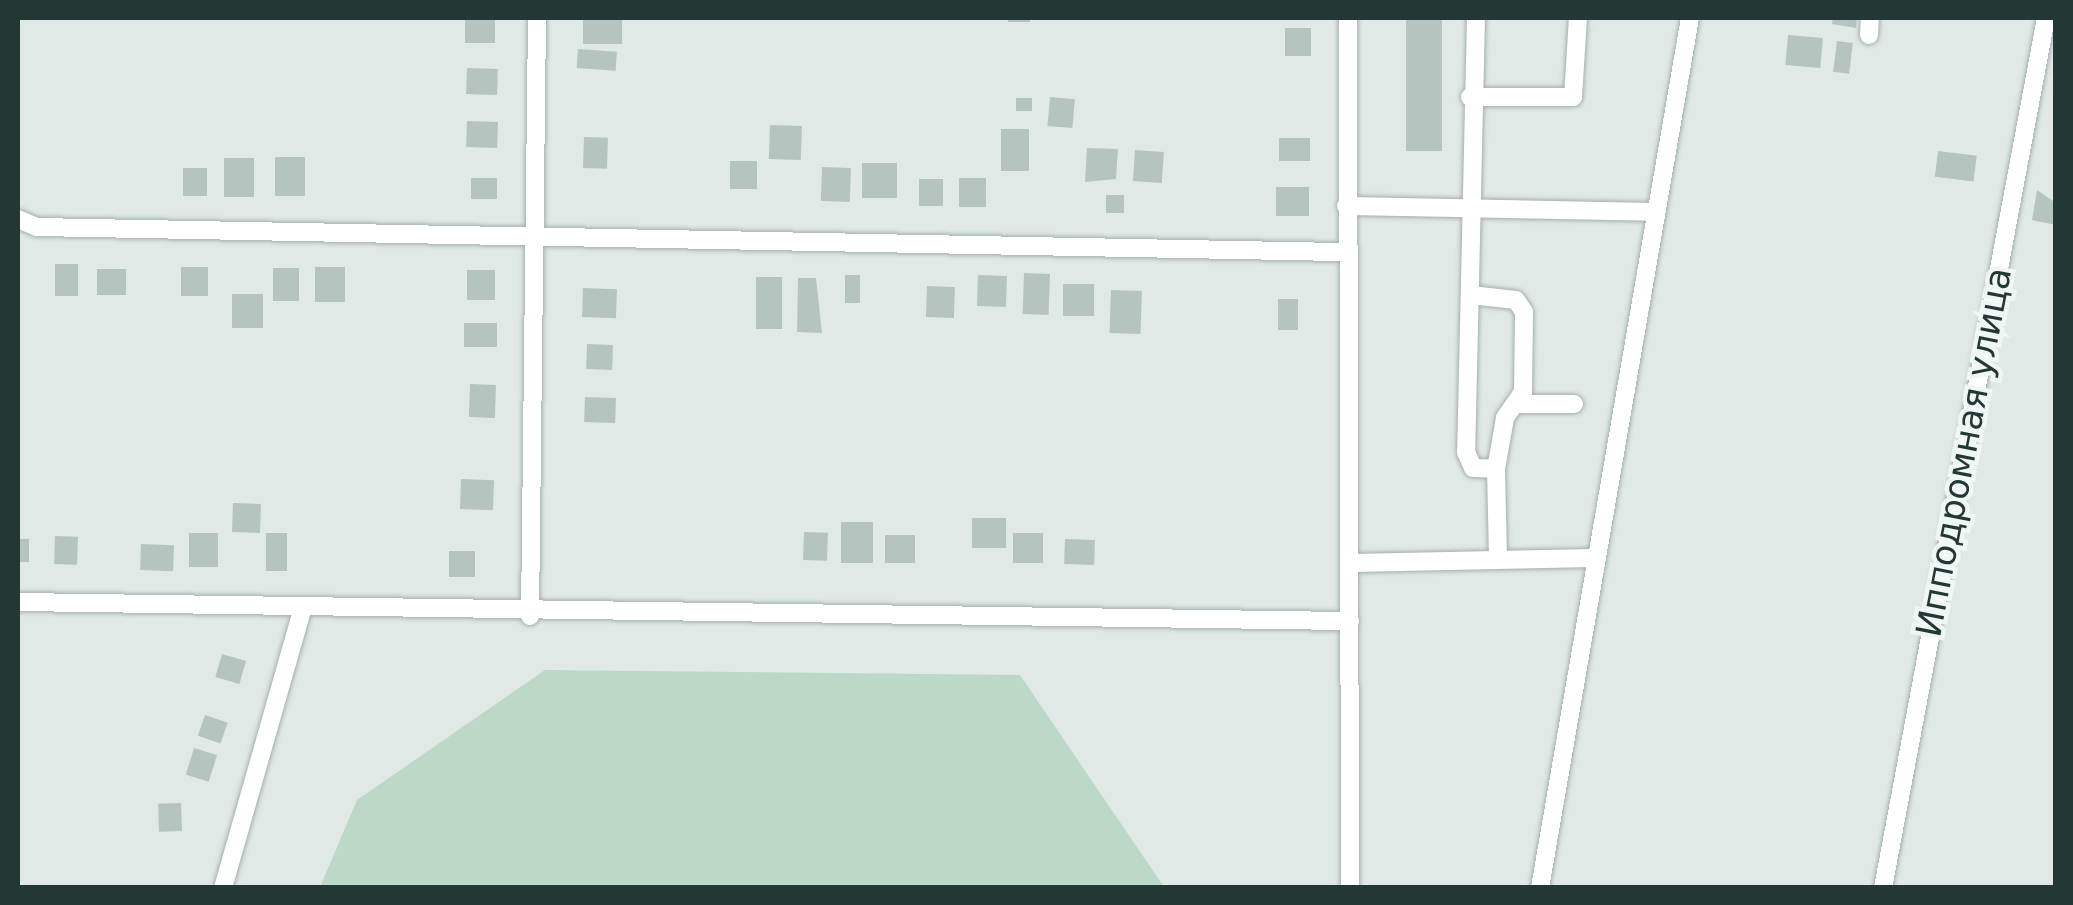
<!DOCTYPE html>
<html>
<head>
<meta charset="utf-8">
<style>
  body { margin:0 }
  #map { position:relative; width:2073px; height:905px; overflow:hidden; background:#e0e9e6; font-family:"DejaVu Sans",sans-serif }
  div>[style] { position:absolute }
  .green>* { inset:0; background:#bcd8c7 }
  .building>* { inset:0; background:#b6c4c0; transform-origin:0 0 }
  .roads { filter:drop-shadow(0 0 2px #a4b0ad) drop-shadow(0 0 2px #a4b0ad) }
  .minor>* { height:18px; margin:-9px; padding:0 9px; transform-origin:9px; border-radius:9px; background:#fff }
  span { translate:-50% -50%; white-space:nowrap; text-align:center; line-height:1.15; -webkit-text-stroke:9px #f0f6f4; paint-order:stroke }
  .street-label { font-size:35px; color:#233835 }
  .frame { position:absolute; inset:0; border:20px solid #233835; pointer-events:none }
</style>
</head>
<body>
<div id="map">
  <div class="green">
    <i style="clip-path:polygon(545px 670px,1020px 675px,1164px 887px,320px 887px,357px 800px)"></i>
  </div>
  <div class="building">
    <i style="left:465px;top:18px;width:30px;height:25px"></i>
    <i style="left:583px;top:18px;width:39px;height:26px"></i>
    <i style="left:1008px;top:18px;width:22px;height:4px"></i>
    <i style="left:1406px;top:18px;width:36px;height:133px"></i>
    <i style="clip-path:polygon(1833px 18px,1857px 18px,1856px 28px,1832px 24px)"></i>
    <i style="left:1285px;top:28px;width:26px;height:28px"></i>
    <i style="left:1788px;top:35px;width:35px;height:30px;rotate:5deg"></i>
    <i style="left:1837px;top:41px;width:16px;height:31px;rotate:7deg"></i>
    <i style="left:578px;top:49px;width:39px;height:19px;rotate:4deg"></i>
    <i style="left:467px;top:68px;width:31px;height:26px;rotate:2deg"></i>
    <i style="left:1050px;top:97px;width:25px;height:29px;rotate:5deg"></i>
    <i style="left:1016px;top:98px;width:16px;height:13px"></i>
    <i style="left:467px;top:121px;width:31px;height:26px;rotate:2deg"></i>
    <i style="left:770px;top:125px;width:32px;height:34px;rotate:2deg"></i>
    <i style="left:1001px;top:129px;width:28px;height:42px"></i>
    <i style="left:584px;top:137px;width:24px;height:31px;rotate:2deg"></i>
    <i style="left:1279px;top:138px;width:31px;height:23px"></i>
    <i style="clip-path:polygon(1087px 148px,1118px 149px,1116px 179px,1085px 182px)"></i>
    <i style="left:1135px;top:150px;width:29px;height:31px;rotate:4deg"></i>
    <i style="left:1938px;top:151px;width:39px;height:26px;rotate:7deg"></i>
    <i style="left:275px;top:157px;width:30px;height:39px"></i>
    <i style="left:224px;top:158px;width:30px;height:39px"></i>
    <i style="left:730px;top:161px;width:27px;height:28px"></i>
    <i style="left:862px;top:163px;width:35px;height:35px"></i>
    <i style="left:822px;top:167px;width:29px;height:34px;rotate:2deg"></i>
    <i style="left:183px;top:168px;width:24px;height:28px"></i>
    <i style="left:471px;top:178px;width:26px;height:21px"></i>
    <i style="left:959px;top:178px;width:27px;height:29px"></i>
    <i style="left:919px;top:179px;width:24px;height:27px"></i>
    <i style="left:1276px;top:187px;width:33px;height:29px"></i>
    <i style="clip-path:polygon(2037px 190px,2056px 203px,2056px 225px,2032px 220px)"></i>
    <i style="left:1106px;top:195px;width:18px;height:18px"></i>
    <i style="left:55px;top:264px;width:23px;height:32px"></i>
    <i style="left:181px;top:267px;width:27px;height:29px"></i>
    <i style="left:315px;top:267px;width:30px;height:35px"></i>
    <i style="left:299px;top:268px;width:33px;height:26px;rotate:90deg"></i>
    <i style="left:97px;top:269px;width:29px;height:26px"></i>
    <i style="left:467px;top:270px;width:28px;height:30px"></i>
    <i style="left:1024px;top:273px;width:26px;height:41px;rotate:2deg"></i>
    <i style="left:845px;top:275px;width:15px;height:28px"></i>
    <i style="left:978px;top:275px;width:29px;height:31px;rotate:2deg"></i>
    <i style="left:756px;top:277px;width:26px;height:52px"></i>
    <i style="clip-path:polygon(798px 278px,816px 278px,822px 333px,797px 332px)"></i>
    <i style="left:1063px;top:284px;width:31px;height:32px"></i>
    <i style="left:927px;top:286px;width:28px;height:31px;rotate:2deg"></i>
    <i style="left:583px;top:288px;width:34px;height:29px;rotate:2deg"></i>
    <i style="left:1111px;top:290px;width:31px;height:43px;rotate:2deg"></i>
    <i style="left:232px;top:294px;width:31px;height:34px"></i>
    <i style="left:1278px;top:299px;width:20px;height:31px"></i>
    <i style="left:464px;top:323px;width:33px;height:24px"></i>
    <i style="left:587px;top:344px;width:26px;height:25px;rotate:2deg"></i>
    <i style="left:470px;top:384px;width:26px;height:33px;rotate:2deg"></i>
    <i style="left:585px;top:397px;width:31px;height:25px;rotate:2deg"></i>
    <i style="left:461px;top:479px;width:33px;height:30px;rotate:2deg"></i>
    <i style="left:233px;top:503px;width:28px;height:29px;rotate:2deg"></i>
    <i style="left:972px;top:518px;width:34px;height:30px"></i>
    <i style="left:873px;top:522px;width:41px;height:32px;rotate:90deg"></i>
    <i style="left:804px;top:532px;width:24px;height:28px;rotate:2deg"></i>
    <i style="left:218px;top:533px;width:34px;height:29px;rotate:90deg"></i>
    <i style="left:266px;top:533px;width:21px;height:38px"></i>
    <i style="left:1013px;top:533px;width:30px;height:30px"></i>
    <i style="left:885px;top:535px;width:30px;height:28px"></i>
    <i style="left:55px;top:536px;width:23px;height:28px;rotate:2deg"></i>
    <i style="left:18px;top:539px;width:11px;height:23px"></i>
    <i style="left:1065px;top:539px;width:30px;height:25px;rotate:2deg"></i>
    <i style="left:141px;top:544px;width:33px;height:26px;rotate:2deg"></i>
    <i style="left:449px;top:551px;width:26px;height:26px"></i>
    <i style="left:222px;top:654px;width:25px;height:24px;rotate:16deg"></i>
    <i style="left:205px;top:715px;width:24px;height:22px;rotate:19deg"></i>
    <i style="left:194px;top:748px;width:24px;height:28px;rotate:17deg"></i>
    <i style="left:181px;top:803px;width:28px;height:23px;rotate:88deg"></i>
  </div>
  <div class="roads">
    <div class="minor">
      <i style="left:1348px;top:18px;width:870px;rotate:89.87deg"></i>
      <i style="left:1476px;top:18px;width:434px;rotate:91.3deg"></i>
      <i style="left:1466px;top:452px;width:17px;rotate:66deg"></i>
      <i style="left:1473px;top:468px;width:23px;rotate:2deg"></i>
      <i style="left:1496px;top:469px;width:91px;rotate:88.7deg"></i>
      <i style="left:1869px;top:35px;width:17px;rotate:-87deg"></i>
      <i style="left:1470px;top:97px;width:103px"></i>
      <i style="left:1573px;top:97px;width:79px;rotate:-86.4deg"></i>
      <i style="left:1346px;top:206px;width:310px;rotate:1.1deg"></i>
      <i style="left:18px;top:219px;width:21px;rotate:23deg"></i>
      <i style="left:37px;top:227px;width:1307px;rotate:1.1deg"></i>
      <i style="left:1471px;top:295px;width:45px;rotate:6.3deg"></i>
      <i style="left:1516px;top:300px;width:14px;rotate:56deg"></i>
      <i style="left:1524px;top:312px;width:80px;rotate:90.7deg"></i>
      <i style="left:1523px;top:392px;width:32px;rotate:125deg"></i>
      <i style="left:1505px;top:418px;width:52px;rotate:100deg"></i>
      <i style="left:1517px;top:404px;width:57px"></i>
      <i style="left:1349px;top:563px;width:247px;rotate:-1.2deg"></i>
      <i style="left:18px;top:602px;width:1332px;rotate:0.82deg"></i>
      <i style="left:530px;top:616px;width:598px;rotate:-89.33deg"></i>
      <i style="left:223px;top:888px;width:288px;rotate:-74.1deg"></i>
      <i style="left:1540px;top:888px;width:883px;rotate:-80.22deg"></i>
      <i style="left:1883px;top:888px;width:885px;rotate:-79.39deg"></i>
    </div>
  </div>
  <div class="street-label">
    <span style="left:1964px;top:452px;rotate:-79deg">Ипподромная улица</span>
  </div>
  <div class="frame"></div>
</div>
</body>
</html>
